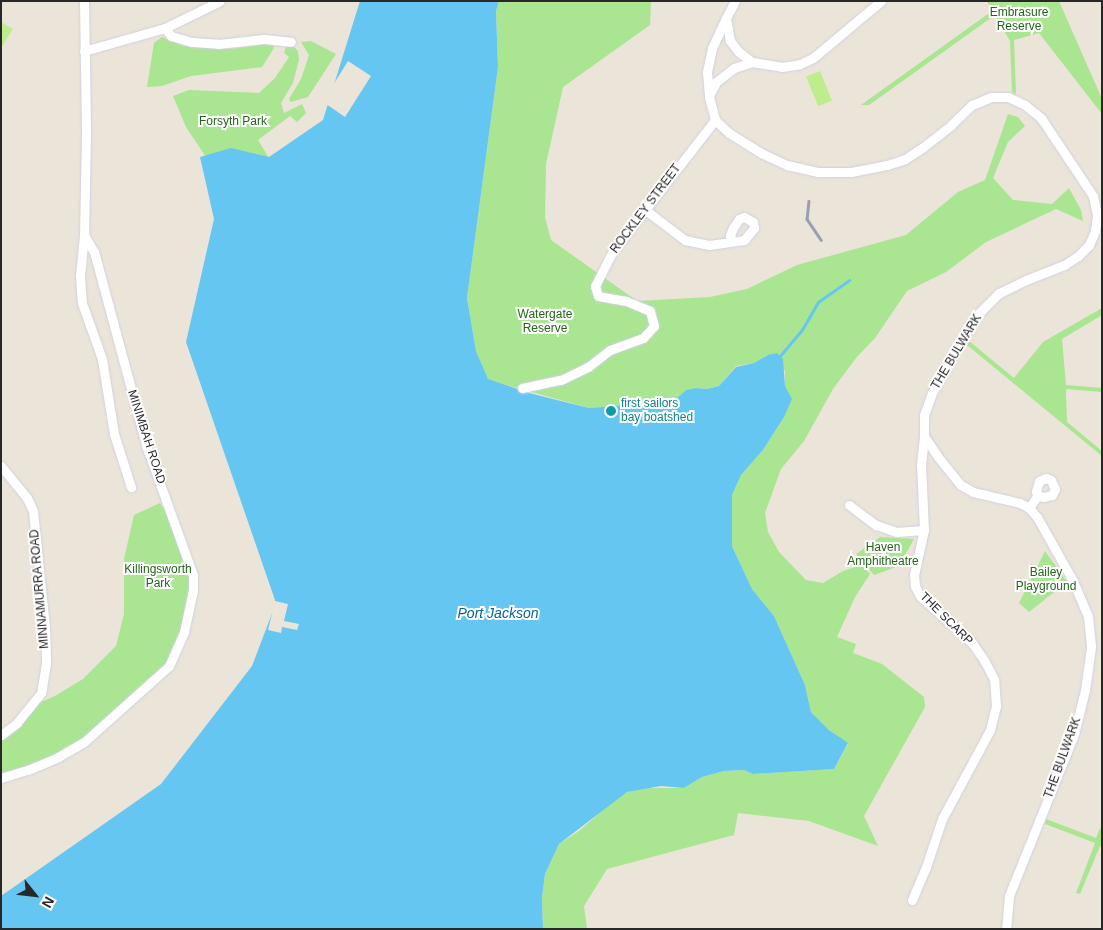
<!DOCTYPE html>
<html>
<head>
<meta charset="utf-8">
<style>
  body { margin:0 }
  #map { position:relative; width:1103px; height:930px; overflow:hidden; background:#ebe4d8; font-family:Helvetica,sans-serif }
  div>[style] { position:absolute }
  .green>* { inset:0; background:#aae592 }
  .pitch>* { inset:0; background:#bfed8d; transform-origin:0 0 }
  .water>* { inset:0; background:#66c6f2 }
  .pier>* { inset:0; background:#ebe4d8 }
  .stream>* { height:2.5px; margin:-1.25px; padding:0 1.25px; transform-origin:1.25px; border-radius:1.25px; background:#66c6f2 }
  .roads { filter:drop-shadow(0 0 1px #ced1e2) drop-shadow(0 0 1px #ced1e2) }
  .street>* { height:9px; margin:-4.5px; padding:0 4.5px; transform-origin:4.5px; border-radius:4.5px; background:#fff }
  .rail>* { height:2.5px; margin:-1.25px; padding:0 1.25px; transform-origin:1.25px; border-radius:1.25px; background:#9b9eb3 }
  .dots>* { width:14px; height:14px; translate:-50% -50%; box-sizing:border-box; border:2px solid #fff; border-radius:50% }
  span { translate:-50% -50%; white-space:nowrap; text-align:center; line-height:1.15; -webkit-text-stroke:4px #fff; paint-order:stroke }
  .park-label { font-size:12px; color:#236617 }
  .street-label { font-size:12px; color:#282828 }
  .culture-label { font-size:12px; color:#0d838f }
  .left { translate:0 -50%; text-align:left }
  .water-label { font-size:14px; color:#08619b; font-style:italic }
  .frame { position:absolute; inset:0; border:2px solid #282828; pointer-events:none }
  .north { position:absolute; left:10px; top:870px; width:50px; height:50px; -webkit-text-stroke:4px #fff; paint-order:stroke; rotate:119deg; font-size:14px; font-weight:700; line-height:20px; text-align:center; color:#282828 }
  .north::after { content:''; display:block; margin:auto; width:18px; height:22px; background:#282828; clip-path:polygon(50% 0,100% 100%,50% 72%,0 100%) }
</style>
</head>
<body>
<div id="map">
  <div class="green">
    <i style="clip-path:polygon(499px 1px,651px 1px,650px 25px,563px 87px,546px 164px,545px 217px,551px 240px,637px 301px,710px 297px,747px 289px,797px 265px,906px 235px,958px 192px,985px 180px,1008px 114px,1018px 117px,1025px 126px,1008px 142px,993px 178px,1013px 200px,1052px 204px,1069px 188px,1081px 210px,1083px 221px,1056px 209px,986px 242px,946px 272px,907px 291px,875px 338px,856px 358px,833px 389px,804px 441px,781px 469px,765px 513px,768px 532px,779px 552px,806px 580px,823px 583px,843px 571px,861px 565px,870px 574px,855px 597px,837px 637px,856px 644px,853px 653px,882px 664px,924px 697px,925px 707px,864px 816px,878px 846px,809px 821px,738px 813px,734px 835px,607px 869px,584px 906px,587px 929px,543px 929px,542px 898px,545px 874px,559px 844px,579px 831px,613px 801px,627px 792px,646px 788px,684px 788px,702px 777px,724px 771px,744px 770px,753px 774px,834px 769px,848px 744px,829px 730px,811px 712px,805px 685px,774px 616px,752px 589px,732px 546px,732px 495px,741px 475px,763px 450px,784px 417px,785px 371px,768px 355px,754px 363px,736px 366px,719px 386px,707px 389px,696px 388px,686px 390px,677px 398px,647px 407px,630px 405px,589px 408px,488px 380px,476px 351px,467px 298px,498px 67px,496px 11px)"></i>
    <i style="clip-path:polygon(987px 1px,1059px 1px,1102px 99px,1102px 114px,1039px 33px,1014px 40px,1016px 94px,1012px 92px,1010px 41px,995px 15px,869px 105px,861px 105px,992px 11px)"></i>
    <i style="clip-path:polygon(162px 37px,184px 46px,229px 49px,272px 43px,274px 48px,262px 67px,191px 76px,162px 86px,147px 87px,154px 43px)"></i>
    <i style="clip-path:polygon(311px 41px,336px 54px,308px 97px,291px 102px,289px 99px,301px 79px,309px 55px,301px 42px)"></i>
    <i style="clip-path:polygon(286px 47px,294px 47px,298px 51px,299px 60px,293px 83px,281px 103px,284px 113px,302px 104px,306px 113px,297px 122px,290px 116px,258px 140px,269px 158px,206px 157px,186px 127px,173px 96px,189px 90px,259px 93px,275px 78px,289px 57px,284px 53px)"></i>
    <i style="clip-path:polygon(1102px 308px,1102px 315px,1062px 339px,1066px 385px,1102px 388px,1102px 392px,1066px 389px,1067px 422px,1102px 451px,1102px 456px,967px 345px,969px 341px,1014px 378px,1043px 342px)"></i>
    <i style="clip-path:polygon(160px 503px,177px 528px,193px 575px,184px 632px,169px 666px,99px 730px,58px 757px,1px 773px,1px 735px,34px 705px,55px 696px,83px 679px,116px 646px,124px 614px,124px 559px,134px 515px)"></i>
    <i style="clip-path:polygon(880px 537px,914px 539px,899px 566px,874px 575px,856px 554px)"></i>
    <i style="clip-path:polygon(1045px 551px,1067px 582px,1029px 612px,1019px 603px)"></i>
    <i style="clip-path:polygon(1046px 819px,1096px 838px,1102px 824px,1102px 847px,1100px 846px,1080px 894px,1076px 893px,1095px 843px,1045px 824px)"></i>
  </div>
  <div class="pitch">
    <i style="clip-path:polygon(1px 22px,13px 29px,1px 48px)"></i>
    <i style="left:820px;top:71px;width:32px;height:15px;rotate:68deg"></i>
  </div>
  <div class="water">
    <i style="clip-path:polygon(360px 1px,499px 1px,496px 11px,498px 67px,467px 298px,476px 351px,488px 379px,529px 393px,589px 408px,630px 405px,647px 407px,677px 398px,686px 390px,696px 388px,707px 389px,719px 386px,736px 367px,754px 363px,768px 355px,777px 353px,783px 359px,785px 386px,792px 399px,784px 417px,763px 450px,741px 475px,732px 495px,732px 546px,752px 589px,774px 616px,805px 685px,811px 712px,829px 730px,848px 743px,834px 769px,753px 774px,744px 770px,724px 771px,702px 777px,684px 788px,661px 786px,627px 792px,559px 844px,545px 874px,542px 898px,543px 929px,1px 929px,1px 896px,161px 784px,252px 666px,276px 603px,186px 342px,214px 219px,200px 157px,231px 148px,269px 157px,323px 120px)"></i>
  </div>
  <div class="pier">
    <i style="clip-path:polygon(348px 61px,371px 76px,345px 117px,326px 104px,330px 90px)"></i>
    <i style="clip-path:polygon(275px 601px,288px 604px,284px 621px,299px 624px,297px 630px,282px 627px,281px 633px,268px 630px)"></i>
  </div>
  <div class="stream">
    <i style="left:780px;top:356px;width:34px;rotate:-50deg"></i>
    <i style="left:802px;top:330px;width:32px;rotate:-60deg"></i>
    <i style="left:818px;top:302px;width:38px;rotate:-35deg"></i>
  </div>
  <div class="roads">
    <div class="street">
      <i style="left:84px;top:1px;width:133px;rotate:89.1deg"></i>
      <i style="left:86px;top:134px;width:101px;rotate:91.1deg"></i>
      <i style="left:84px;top:235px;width:41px;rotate:95.6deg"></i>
      <i style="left:80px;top:276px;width:27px;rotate:86deg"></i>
      <i style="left:82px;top:303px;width:59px;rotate:70.3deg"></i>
      <i style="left:102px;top:359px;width:76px;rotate:80.9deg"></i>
      <i style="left:114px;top:434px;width:56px;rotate:72.2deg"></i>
      <i style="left:735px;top:1px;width:19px;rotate:118deg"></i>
      <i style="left:726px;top:18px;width:23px;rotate:80deg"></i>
      <i style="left:730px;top:41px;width:14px;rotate:51deg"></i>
      <i style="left:739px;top:52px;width:16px;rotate:38deg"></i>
      <i style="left:726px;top:18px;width:33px;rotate:115deg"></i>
      <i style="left:712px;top:48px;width:25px;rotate:102deg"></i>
      <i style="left:707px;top:72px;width:25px;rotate:85deg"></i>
      <i style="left:709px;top:97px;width:24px;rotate:75deg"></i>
      <i style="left:715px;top:120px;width:19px;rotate:43deg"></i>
      <i style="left:729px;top:133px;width:38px;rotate:32deg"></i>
      <i style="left:761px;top:153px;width:29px;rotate:25deg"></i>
      <i style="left:787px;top:165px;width:32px;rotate:13deg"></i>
      <i style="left:818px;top:172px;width:33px"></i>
      <i style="left:851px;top:172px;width:37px;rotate:-11deg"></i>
      <i style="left:887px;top:165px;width:19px;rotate:-18deg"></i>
      <i style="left:905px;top:159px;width:20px;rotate:-33deg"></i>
      <i style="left:922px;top:148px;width:37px;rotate:-38deg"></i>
      <i style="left:951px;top:125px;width:29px;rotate:-44deg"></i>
      <i style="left:972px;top:105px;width:21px;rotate:-23deg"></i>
      <i style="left:991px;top:97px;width:17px"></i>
      <i style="left:1008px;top:97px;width:19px;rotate:25deg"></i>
      <i style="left:1025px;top:105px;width:21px;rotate:39deg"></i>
      <i style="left:1041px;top:118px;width:94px;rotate:56.3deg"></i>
      <i style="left:1093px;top:196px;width:19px;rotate:78deg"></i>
      <i style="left:1097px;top:215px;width:16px;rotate:97deg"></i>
      <i style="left:1095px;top:231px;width:15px;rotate:113deg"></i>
      <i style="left:1089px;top:245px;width:16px;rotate:135deg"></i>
      <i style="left:1078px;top:256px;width:17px;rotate:147deg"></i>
      <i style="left:1064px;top:265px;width:41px;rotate:158.5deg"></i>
      <i style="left:1026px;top:280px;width:30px;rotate:154deg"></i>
      <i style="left:999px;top:293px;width:28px;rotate:135deg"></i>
      <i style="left:979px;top:313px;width:38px;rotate:123deg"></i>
      <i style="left:958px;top:345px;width:55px;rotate:118.4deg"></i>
      <i style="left:932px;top:393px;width:23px;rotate:110deg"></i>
      <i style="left:924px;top:415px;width:21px;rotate:90deg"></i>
      <i style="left:924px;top:436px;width:25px;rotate:56deg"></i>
      <i style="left:938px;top:457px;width:36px;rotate:51deg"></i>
      <i style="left:961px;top:485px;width:14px;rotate:30deg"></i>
      <i style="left:973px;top:492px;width:48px;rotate:13.2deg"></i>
      <i style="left:1020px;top:503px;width:10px;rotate:29deg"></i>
      <i style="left:1029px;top:508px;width:12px;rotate:48deg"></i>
      <i style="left:1037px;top:517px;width:73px;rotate:60.6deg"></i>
      <i style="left:1073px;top:581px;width:39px;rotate:67deg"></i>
      <i style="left:1088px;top:617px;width:30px;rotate:84deg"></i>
      <i style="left:1091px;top:647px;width:43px;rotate:97.9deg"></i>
      <i style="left:1085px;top:690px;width:45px;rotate:104deg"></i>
      <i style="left:1074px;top:734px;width:175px;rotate:111.9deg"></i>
      <i style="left:1009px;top:896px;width:33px;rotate:95deg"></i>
      <i style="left:165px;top:28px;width:10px;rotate:53deg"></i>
      <i style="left:171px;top:36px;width:22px;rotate:16deg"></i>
      <i style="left:192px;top:42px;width:26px;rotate:4deg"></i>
      <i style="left:218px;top:44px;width:46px;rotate:-6.2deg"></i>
      <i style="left:264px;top:39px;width:27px;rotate:6deg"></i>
      <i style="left:84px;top:51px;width:84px;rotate:-15.9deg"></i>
      <i style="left:165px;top:28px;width:61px;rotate:-26.1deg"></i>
      <i style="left:709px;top:96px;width:16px;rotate:-63deg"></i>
      <i style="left:716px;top:82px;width:23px;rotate:-38deg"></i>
      <i style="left:734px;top:68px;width:19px;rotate:-18deg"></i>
      <i style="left:752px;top:62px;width:30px;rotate:9deg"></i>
      <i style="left:782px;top:67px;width:18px;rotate:-9deg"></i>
      <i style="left:800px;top:64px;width:14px;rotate:-25deg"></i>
      <i style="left:813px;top:58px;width:89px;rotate:-40deg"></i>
      <i style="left:644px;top:209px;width:51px;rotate:37.1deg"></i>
      <i style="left:685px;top:240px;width:25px;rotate:12deg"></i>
      <i style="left:709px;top:245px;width:35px;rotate:-8deg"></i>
      <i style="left:744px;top:240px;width:16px;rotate:-50deg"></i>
      <i style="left:754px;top:228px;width:6px;rotate:-99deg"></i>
      <i style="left:753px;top:222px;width:10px;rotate:-151deg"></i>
      <i style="left:744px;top:217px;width:5px;rotate:158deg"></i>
      <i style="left:739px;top:219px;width:11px;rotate:124deg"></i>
      <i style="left:733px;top:228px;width:8px;rotate:113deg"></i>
      <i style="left:730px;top:235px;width:6px;rotate:72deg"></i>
      <i style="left:522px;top:388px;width:40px;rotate:-12deg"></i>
      <i style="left:561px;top:380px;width:30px;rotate:-26deg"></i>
      <i style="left:588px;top:367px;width:28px;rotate:-38deg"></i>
      <i style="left:610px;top:350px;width:35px;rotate:-20deg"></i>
      <i style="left:643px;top:338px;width:16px;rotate:-47deg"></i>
      <i style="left:654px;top:326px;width:16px;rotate:-105deg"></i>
      <i style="left:650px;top:311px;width:26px;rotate:-157deg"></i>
      <i style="left:626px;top:301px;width:28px;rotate:-170deg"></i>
      <i style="left:598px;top:296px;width:10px;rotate:-107deg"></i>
      <i style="left:595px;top:286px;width:39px;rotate:-63deg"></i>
      <i style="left:613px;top:251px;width:166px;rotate:-52.1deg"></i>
      <i style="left:1px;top:466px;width:41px;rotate:50.9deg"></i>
      <i style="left:27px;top:498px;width:14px;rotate:65deg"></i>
      <i style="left:33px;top:511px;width:118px;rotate:84.1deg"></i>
      <i style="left:45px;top:628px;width:35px;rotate:88deg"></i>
      <i style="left:46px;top:663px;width:30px;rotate:99deg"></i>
      <i style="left:41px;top:693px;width:38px;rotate:129deg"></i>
      <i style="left:17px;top:723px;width:20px;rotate:143deg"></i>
      <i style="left:849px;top:505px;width:34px;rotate:37deg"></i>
      <i style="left:876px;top:525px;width:21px;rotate:19deg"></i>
      <i style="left:896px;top:532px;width:28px;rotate:-4deg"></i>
      <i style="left:1029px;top:508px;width:14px;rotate:-56deg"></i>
      <i style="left:1037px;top:496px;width:5px;rotate:-101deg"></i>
      <i style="left:1036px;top:491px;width:10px;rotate:-73deg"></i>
      <i style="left:1039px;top:481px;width:8px;rotate:-23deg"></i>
      <i style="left:1046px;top:478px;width:5px;rotate:22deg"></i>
      <i style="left:1051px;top:480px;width:10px;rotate:66deg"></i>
      <i style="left:1055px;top:489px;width:7px;rotate:117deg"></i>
      <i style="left:1052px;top:495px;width:8px;rotate:166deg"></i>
      <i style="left:1044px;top:497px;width:7px;rotate:-172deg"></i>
      <i style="left:1px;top:778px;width:28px;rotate:-17deg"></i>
      <i style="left:28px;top:770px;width:33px;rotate:-23deg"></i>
      <i style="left:58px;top:757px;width:30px;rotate:-30deg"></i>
      <i style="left:84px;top:742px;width:114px;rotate:-41.8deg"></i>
      <i style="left:169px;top:666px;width:37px;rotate:-66deg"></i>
      <i style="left:184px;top:632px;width:43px;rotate:-77.9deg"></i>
      <i style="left:193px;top:590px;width:15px;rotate:-90deg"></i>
      <i style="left:193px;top:575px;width:135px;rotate:-109.9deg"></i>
      <i style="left:147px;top:448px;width:203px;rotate:-105.1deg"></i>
      <i style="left:94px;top:252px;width:20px;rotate:-120deg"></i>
      <i style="left:912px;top:900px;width:36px;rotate:-67deg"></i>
      <i style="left:926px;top:867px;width:51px;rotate:-71.6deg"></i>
      <i style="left:942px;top:819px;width:101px;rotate:-61.7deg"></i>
      <i style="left:990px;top:730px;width:25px;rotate:-76deg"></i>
      <i style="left:996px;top:706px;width:27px;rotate:-94deg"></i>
      <i style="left:994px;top:679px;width:21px;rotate:-118deg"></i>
      <i style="left:984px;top:660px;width:21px;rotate:-125deg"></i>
      <i style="left:972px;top:643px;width:70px;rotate:-137.9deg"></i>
      <i style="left:920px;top:596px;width:11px;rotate:-117deg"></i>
      <i style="left:915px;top:586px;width:11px;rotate:-95deg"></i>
      <i style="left:914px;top:575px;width:46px;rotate:-77.5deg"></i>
      <i style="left:924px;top:530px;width:65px;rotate:-92.6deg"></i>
      <i style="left:921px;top:465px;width:29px;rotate:-84deg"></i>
    </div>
  </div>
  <div class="rail">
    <i style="left:809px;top:201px;width:18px;rotate:96deg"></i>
    <i style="left:807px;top:219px;width:25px;rotate:56deg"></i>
  </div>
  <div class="dots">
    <i style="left:611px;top:411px;background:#0f9aa8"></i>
  </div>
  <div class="park-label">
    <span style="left:1019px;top:20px">Embrasure<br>Reserve</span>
    <span style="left:233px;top:122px">Forsyth Park</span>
    <span style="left:545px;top:322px">Watergate<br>Reserve</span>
    <span style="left:883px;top:555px">Haven<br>Amphitheatre</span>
    <span style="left:158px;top:577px">Killingsworth<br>Park</span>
    <span style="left:1046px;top:580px">Bailey<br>Playground</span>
  </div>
  <div class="street-label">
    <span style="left:646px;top:209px;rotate:-53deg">ROCKLEY STREET</span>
    <span style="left:957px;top:352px;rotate:-59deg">THE BULWARK</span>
    <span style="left:146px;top:437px;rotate:72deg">MINIMBAH ROAD</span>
    <span style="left:40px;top:589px;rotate:-95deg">MINNAMURRA ROAD</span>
    <span style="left:946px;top:619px;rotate:45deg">THE SCARP</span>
    <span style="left:1063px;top:758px;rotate:-70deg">THE BULWARK</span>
  </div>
  <div class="culture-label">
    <span class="left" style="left:621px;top:411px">first sailors<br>bay boatshed</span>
  </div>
  <div class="water-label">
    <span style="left:498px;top:613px">Port Jackson</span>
  </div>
  <div class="frame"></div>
  <div class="north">N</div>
</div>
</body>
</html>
